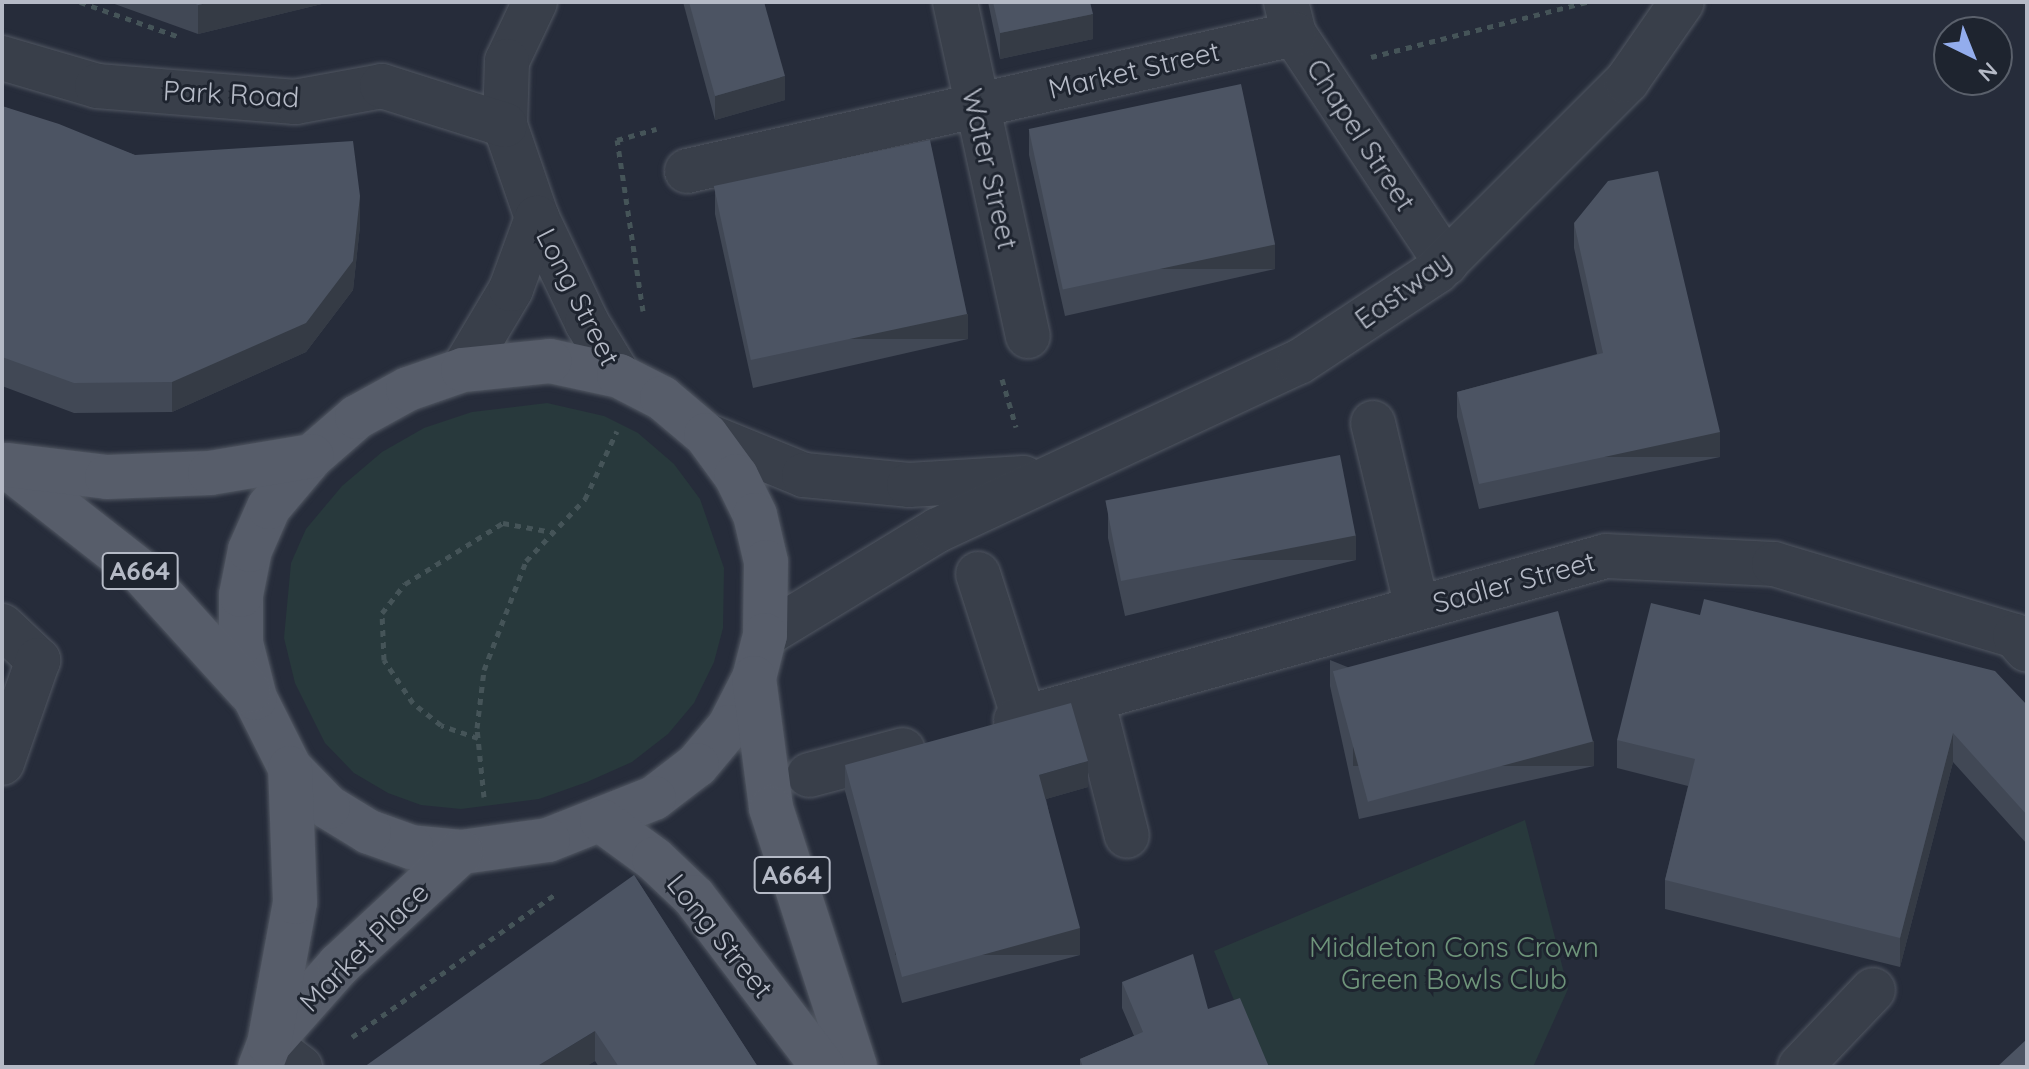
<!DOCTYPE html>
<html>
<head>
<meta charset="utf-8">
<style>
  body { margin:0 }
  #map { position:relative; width:2029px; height:1069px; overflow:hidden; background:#262c3a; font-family:Quicksand,sans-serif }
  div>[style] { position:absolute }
  .green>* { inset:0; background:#28393c }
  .path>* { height:5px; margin-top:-2.5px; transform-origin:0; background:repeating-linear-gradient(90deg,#455458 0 6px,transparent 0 12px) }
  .roads { filter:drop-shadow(0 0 2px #515762) drop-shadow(0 0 2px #515762) }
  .minor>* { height:44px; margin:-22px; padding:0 22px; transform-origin:22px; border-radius:22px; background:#393f4a }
  .major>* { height:44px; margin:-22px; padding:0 22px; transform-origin:22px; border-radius:22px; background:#575d6a }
  .wall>* { inset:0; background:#414855 }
  .shaded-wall>* { inset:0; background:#353b45; transform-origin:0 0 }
  .building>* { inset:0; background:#4c5463; transform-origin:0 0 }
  span { translate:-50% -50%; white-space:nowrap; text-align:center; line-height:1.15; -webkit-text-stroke:6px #1e242f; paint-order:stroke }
  .shield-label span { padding:2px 6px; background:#1e242f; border:2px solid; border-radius:6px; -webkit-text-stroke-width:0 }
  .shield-label { font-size:26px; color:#b5bac6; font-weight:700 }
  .street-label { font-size:28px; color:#b5bac6 }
  .park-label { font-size:28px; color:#6e947a }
  .frame { position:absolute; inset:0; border:4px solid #b5bac6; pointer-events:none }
  .north { position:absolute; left:1933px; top:16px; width:80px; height:80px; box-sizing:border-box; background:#1e242f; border:2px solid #5a606b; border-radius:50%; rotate:137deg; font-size:22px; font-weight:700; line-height:32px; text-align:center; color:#b5bac6 }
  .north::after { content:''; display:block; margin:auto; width:28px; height:36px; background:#93aded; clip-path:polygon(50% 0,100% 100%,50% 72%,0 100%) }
</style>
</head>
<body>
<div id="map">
  <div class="green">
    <i style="clip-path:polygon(547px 403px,604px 416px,638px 433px,674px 464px,700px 499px,724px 568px,723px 628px,714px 662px,694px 703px,668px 734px,632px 762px,587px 782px,539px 799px,461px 809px,421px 805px,388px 793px,354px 773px,325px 743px,295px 683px,284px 638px,291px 563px,306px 529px,342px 486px,382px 452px,424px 428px,472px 412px)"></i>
    <i style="clip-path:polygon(1525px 820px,1568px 989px,1533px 1067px,1261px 1067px,1214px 951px)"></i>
  </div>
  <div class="path">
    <i style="left:80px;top:2px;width:106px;rotate:19.3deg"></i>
    <i style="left:1371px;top:57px;width:223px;rotate:-14.3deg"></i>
    <i style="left:643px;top:311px;width:173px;rotate:-98.6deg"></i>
    <i style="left:617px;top:140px;width:41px;rotate:-15.8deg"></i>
    <i style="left:1002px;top:379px;width:50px;rotate:73.7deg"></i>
    <i style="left:478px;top:738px;width:39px;rotate:-161deg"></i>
    <i style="left:441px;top:725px;width:36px;rotate:-142deg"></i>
    <i style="left:413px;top:703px;width:52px;rotate:-124deg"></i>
    <i style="left:384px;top:660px;width:47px;rotate:-92.4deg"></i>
    <i style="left:382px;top:613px;width:37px;rotate:-52deg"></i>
    <i style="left:405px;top:584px;width:115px;rotate:-31.9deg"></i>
    <i style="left:503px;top:523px;width:50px;rotate:10.4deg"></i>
    <i style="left:484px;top:797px;width:69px;rotate:-95.8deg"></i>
    <i style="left:477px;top:728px;width:58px;rotate:-83.1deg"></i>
    <i style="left:484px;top:670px;width:117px;rotate:-68.9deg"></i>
    <i style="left:526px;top:561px;width:86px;rotate:-46.4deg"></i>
    <i style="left:585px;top:499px;width:75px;rotate:-64.8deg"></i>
    <i style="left:352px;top:1037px;width:251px;rotate:-35.1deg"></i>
  </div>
  <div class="roads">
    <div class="minor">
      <i style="left:535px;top:2px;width:65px;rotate:115.4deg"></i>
      <i style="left:507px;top:61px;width:64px;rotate:91.8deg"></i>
      <i style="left:505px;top:125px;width:98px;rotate:71deg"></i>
      <i style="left:537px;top:218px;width:116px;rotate:64.5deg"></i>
      <i style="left:587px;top:323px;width:62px;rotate:58.9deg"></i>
      <i style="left:955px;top:2px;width:342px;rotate:77.7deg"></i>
      <i style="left:1286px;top:2px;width:33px;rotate:76deg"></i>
      <i style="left:1294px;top:34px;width:275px;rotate:56.4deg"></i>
      <i style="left:2px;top:58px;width:99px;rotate:16.4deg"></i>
      <i style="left:97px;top:86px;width:199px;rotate:4.6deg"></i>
      <i style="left:295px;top:102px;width:88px;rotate:-10.4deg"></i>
      <i style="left:382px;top:86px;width:129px;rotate:17.6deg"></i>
      <i style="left:687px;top:171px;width:622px;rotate:-12.72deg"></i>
      <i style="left:463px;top:370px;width:94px;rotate:-59.3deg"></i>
      <i style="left:511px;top:289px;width:76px;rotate:-69.9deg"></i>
      <i style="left:1373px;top:423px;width:190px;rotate:76.6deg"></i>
      <i style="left:706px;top:435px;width:106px;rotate:22.2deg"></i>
      <i style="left:804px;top:475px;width:105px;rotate:5.4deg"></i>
      <i style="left:909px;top:485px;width:115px;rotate:-3.5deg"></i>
      <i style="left:978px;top:574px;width:151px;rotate:72.3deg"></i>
      <i style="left:2px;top:626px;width:50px;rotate:43.4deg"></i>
      <i style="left:38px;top:660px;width:109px;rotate:109.3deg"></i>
      <i style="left:765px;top:635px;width:202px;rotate:-31.3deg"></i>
      <i style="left:938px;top:530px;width:398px;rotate:-25deg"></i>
      <i style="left:1299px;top:362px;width:165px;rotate:-33.4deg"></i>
      <i style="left:1437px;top:271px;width:269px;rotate:-45deg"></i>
      <i style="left:1627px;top:81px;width:96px;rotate:-55.2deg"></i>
      <i style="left:1092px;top:699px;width:141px;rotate:75.7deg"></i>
      <i style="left:1016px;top:720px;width:612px;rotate:-15.53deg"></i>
      <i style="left:1606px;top:556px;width:168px;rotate:2.7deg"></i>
      <i style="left:1774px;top:564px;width:252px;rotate:16.6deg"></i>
      <i style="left:2015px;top:636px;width:18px;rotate:49deg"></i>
      <i style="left:809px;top:775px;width:97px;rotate:-14.9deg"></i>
      <i style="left:269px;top:1044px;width:39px;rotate:37deg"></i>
      <i style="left:1800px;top:1067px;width:106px;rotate:-46.5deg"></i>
    </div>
    <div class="major">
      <i style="left:550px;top:361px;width:71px;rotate:12.3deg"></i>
      <i style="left:619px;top:376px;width:48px;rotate:27.1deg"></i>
      <i style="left:662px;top:398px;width:57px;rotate:40.1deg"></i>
      <i style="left:706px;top:435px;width:51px;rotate:53.8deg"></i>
      <i style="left:736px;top:476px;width:43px;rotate:64deg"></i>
      <i style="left:755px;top:515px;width:48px;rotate:76.8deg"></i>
      <i style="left:766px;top:562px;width:73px;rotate:90.8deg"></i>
      <i style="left:765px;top:635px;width:44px;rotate:104.3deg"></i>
      <i style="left:754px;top:678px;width:55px;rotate:117deg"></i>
      <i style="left:729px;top:727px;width:50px;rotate:130.1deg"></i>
      <i style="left:697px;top:765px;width:54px;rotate:142.5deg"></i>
      <i style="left:654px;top:798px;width:114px;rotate:158.4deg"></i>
      <i style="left:548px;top:840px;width:88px;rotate:172.1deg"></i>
      <i style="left:461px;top:852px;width:50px;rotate:-174.3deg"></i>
      <i style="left:411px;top:847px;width:45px;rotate:-160.3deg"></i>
      <i style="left:369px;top:832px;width:48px;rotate:-148.6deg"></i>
      <i style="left:328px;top:807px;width:54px;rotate:-134.3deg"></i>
      <i style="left:290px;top:768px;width:78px;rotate:-116.6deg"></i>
      <i style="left:255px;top:698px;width:57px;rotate:-104.3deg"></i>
      <i style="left:241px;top:643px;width:48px;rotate:-90deg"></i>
      <i style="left:241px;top:595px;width:46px;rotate:-78.7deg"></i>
      <i style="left:250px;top:550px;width:47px;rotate:-66.2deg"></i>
      <i style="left:269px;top:507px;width:67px;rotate:-49.9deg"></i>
      <i style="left:312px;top:456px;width:60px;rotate:-40.9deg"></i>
      <i style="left:357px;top:417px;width:58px;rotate:-28.8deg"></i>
      <i style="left:408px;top:389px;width:58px;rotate:-19.1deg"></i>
      <i style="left:463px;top:370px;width:87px;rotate:-5.9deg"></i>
      <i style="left:5px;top:465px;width:172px;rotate:38.1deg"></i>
      <i style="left:140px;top:571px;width:162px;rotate:47.8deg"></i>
      <i style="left:8px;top:465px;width:100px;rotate:6.9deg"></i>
      <i style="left:107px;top:477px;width:103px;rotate:-2.2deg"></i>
      <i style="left:210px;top:473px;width:103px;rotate:-9.5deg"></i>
      <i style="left:754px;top:678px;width:131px;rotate:82.5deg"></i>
      <i style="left:771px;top:808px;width:272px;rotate:72deg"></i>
      <i style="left:602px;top:821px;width:64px;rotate:36.2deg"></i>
      <i style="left:654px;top:859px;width:55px;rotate:43.5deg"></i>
      <i style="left:694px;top:897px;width:213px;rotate:52.8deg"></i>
      <i style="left:269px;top:1044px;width:106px;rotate:-48.5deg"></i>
      <i style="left:339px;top:965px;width:166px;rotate:-42.8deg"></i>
      <i style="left:260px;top:1067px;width:25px;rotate:-69deg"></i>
      <i style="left:269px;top:1044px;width:144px;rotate:-79.6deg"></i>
      <i style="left:295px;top:902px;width:134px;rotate:-92.1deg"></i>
    </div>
  </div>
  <div class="wall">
    <i style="clip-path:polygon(109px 2px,330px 2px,198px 34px)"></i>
    <i style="clip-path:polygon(683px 2px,764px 2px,785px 100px,715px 120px)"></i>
    <i style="clip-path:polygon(988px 2px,1090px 2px,1093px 39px,1000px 59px)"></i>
    <i style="clip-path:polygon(2px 106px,135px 155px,360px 226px,353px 290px,306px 352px,172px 412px,74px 413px,2px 386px)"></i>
    <i style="clip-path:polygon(1029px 130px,1275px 269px,1065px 316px,1029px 155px)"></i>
    <i style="clip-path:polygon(715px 189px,968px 339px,753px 388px,715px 214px)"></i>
    <i style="clip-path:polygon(1574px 223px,1720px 457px,1479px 509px,1457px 417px,1457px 392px,1597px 354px,1574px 248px)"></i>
    <i style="clip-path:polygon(1108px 513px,1356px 560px,1125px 616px,1108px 538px)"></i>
    <i style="clip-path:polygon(1330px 660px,1594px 766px,1359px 819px,1330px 686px)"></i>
    <i style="clip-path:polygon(2027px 705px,2027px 844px,1953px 762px,1900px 967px,1665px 909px,1665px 880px,1688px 786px,1617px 768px,1617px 740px)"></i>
    <i style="clip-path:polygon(845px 765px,1088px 787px,1046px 799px,1080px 955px,902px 1003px,845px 791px)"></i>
    <i style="clip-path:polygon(634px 875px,758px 1067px,599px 1067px,595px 1061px,585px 1067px)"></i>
    <i style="clip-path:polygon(1122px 982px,1208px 1009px,1269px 1067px,1080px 1067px,1080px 1059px,1134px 1036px,1122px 1008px)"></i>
  </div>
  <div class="shaded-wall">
    <i style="clip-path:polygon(211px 2px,330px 2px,198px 34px,198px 5px)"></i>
    <i style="clip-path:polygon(1093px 14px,1093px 39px,1000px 59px,1000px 33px)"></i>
    <i style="clip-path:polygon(785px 76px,785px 100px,715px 120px,715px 96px)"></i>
    <i style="clip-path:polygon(360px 196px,360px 226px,353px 290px,306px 352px,172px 412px,172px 382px)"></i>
    <i style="left:1275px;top:244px;width:25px;height:215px;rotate:90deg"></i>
    <i style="left:968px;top:314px;width:25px;height:220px;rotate:90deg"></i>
    <i style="left:1720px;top:432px;width:25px;height:247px;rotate:90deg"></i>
    <i style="left:1356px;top:535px;width:25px;height:238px;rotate:90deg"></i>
    <i style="clip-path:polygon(1953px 733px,1953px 762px,1900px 967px,1900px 938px)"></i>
    <i style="left:1594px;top:741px;width:25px;height:241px;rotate:90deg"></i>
    <i style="clip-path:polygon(1088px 761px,1088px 787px,1039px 801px,1039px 775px)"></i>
    <i style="left:1080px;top:928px;width:27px;height:185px;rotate:90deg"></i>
    <i style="clip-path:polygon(595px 1031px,595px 1061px,585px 1067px,536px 1067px)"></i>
  </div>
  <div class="building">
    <i style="clip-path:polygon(190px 2px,211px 2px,198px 5px)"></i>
    <i style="clip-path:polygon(689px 2px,764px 2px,785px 76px,715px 96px)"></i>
    <i style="clip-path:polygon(993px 2px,1090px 2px,1093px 14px,1000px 33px)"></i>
    <i style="left:1241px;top:84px;width:164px;height:217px;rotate:78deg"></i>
    <i style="clip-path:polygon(2px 106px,59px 124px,135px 155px,353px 141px,360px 196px,353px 261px,306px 323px,172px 382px,74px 383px,2px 357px)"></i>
    <i style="left:930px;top:140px;width:178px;height:221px;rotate:78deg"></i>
    <i style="clip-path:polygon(1658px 171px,1720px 432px,1479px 484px,1457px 392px,1603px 353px,1574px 223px,1608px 181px)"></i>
    <i style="left:1340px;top:455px;width:82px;height:239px;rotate:79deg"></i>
    <i style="clip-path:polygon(1704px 599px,1995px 671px,2027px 705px,2027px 815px,1953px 733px,1900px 938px,1665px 880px,1695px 759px,1617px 740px,1651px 603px,1700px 615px)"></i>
    <i style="left:1558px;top:611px;width:135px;height:233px;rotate:75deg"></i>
    <i style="clip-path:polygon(1071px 703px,1088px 761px,1039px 775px,1080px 928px,902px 977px,845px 765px)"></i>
    <i style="clip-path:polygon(634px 875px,758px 1067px,619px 1067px,595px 1031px,536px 1067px,364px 1067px)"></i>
    <i style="clip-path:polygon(1193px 954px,1208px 1009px,1240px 998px,1269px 1067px,1083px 1067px,1080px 1059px,1143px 1032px,1122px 982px)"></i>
    <i style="clip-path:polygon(2027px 1039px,2027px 1067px,1997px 1067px)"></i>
  </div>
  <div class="shield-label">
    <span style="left:140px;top:571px">A664</span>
    <span style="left:792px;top:875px">A664</span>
  </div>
  <div class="street-label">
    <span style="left:1134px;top:70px;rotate:-13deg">Market Street</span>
    <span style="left:231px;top:94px;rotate:3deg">Park Road</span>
    <span style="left:1361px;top:135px;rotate:57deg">Chapel Street</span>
    <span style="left:990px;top:169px;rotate:77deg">Water Street</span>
    <span style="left:1403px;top:290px;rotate:-36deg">Eastway</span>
    <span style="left:578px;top:297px;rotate:63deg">Long Street</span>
    <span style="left:1514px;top:582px;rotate:-15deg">Sadler Street</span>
    <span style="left:720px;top:936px;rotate:51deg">Long Street</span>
    <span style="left:364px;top:947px;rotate:-45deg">Market Place</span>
  </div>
  <div class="park-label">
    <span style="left:1454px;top:963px">Middleton Cons Crown<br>Green Bowls Club</span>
  </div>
  <div class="frame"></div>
  <div class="north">N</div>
</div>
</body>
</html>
